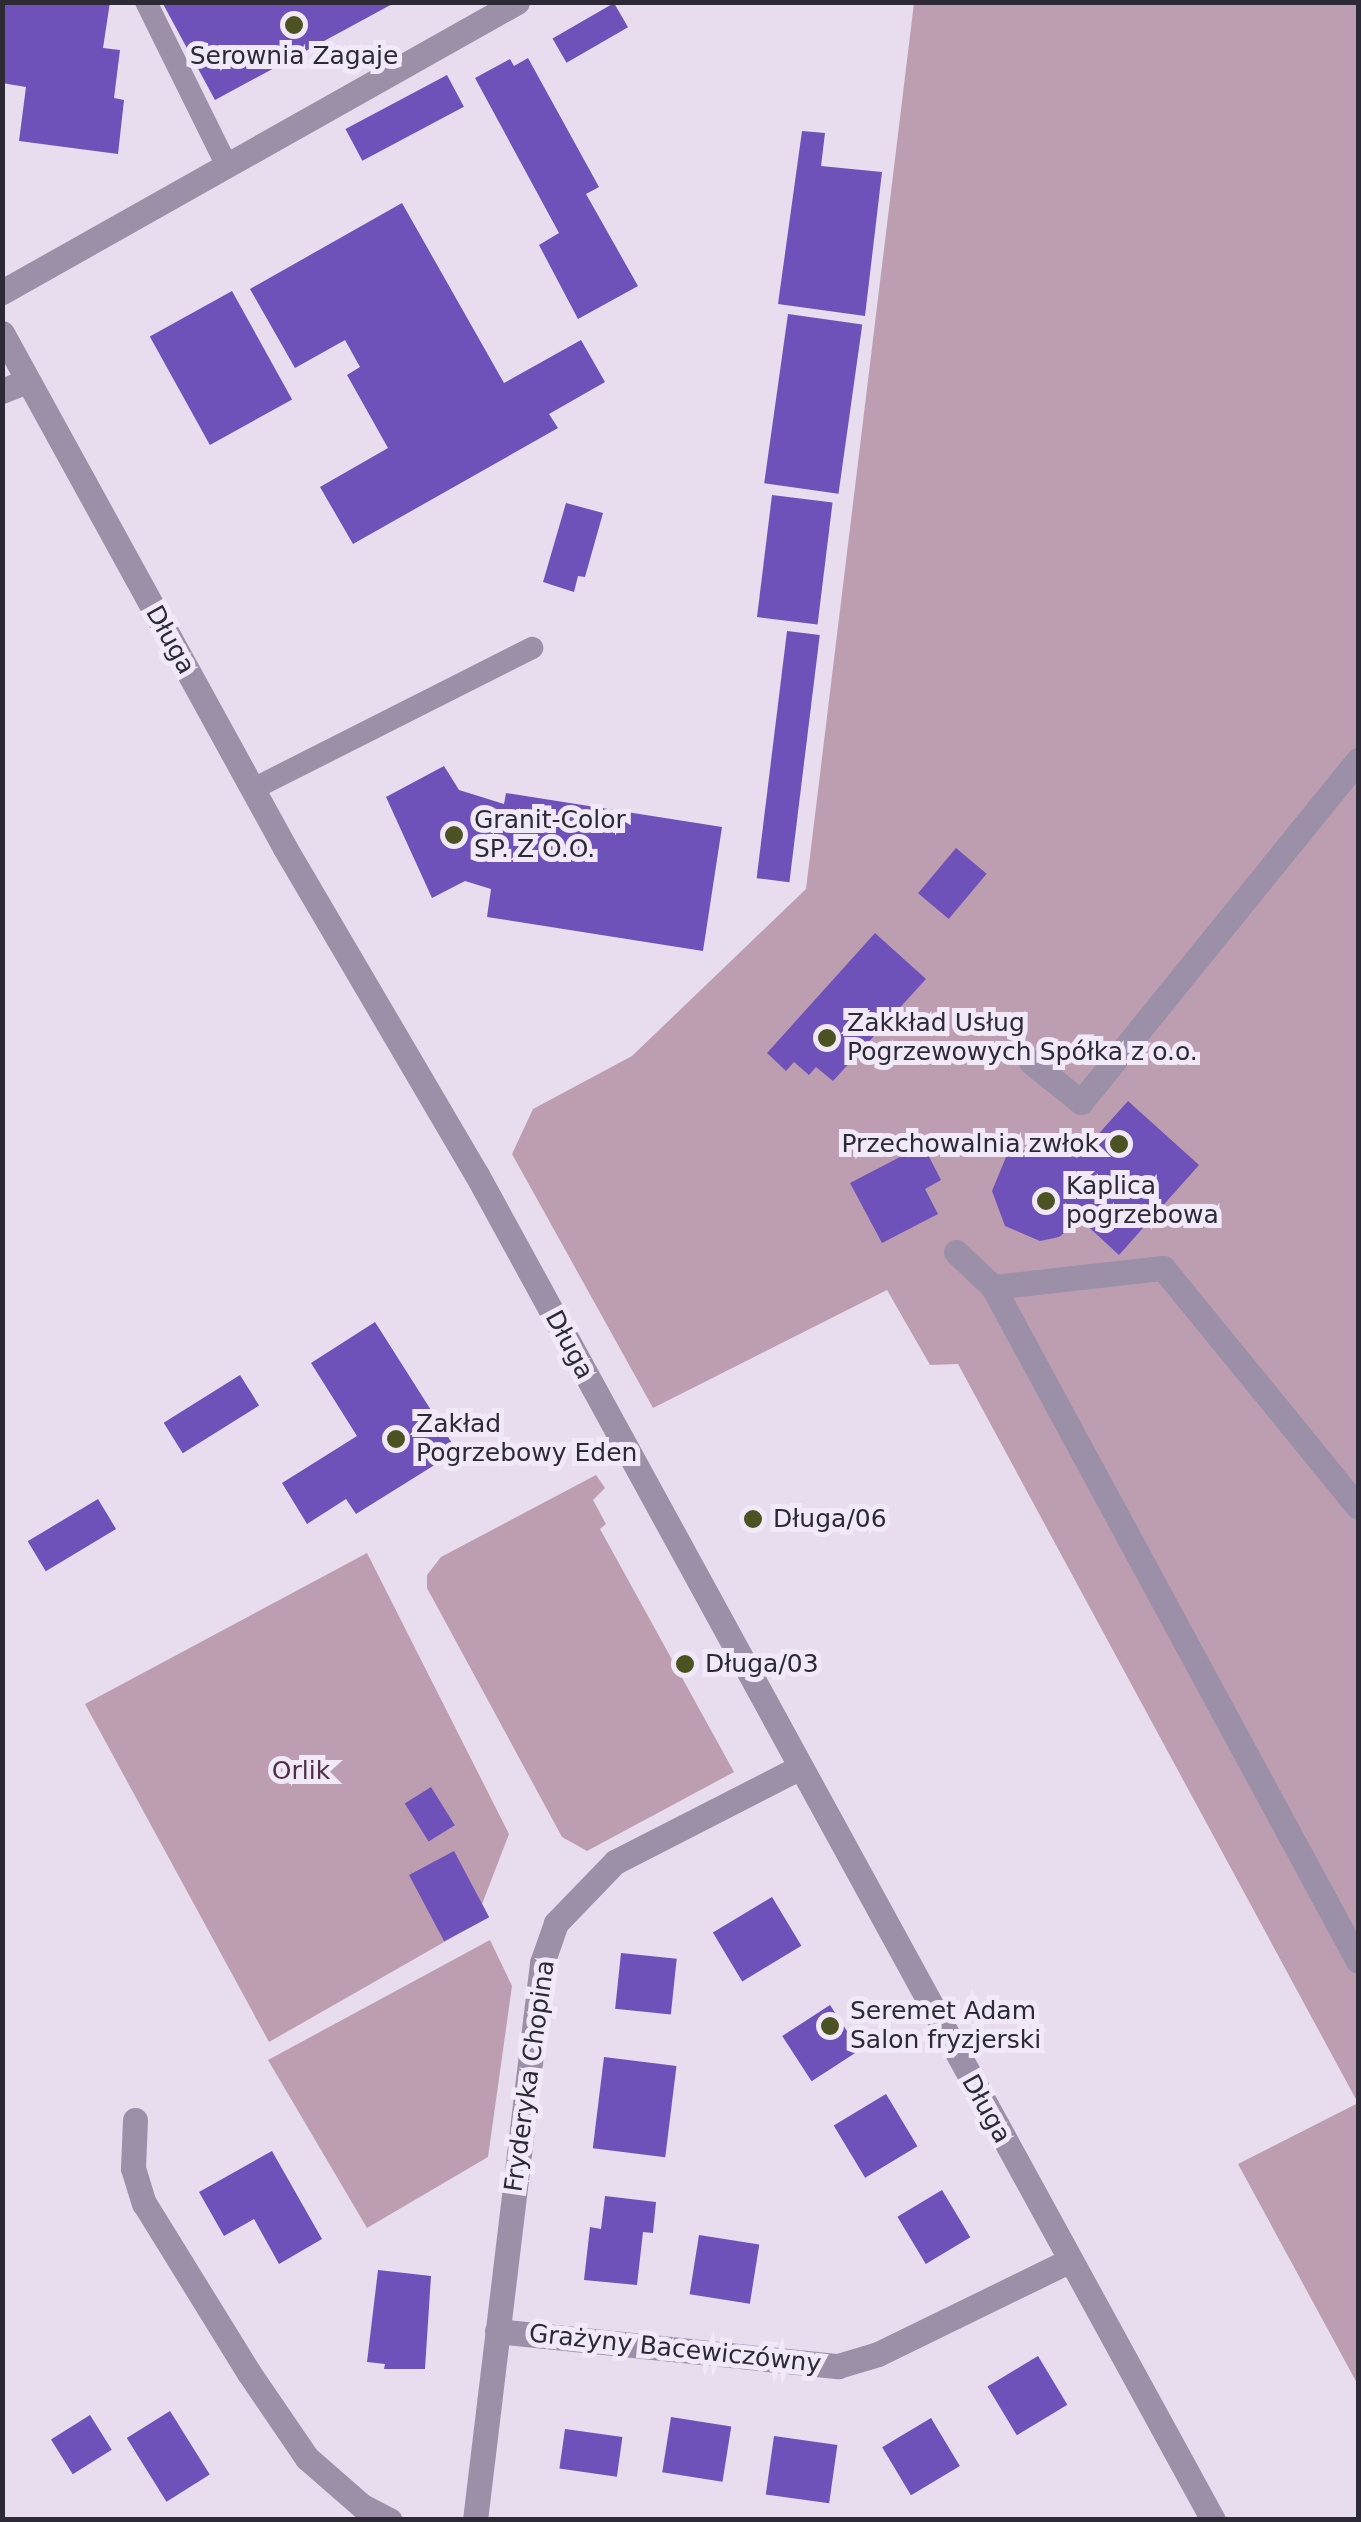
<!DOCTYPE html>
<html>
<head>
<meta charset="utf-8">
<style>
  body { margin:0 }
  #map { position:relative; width:1361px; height:2522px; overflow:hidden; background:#e7ddef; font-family:"DejaVu Sans",sans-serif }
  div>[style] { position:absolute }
  .green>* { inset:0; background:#bd9eb1 }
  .building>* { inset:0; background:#6f51ba; transform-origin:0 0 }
  .service>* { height:22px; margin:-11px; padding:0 11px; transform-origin:11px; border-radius:11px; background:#9c90a9 }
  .pedestrian>* { height:25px; margin:-12.5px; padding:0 12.5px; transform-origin:12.5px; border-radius:12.5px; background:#9c90a9 }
  .minor>* { height:25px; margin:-12.5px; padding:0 12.5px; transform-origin:12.5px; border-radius:12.5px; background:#9c90a9 }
  .tertiary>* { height:25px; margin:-12.5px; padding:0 12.5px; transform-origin:12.5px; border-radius:12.5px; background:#9c90a9 }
  .dots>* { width:28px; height:28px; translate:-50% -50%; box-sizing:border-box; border:5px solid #f1e9f8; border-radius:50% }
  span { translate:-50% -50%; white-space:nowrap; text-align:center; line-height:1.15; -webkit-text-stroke:10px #f1e9f8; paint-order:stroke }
  .poi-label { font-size:25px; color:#2d2935 }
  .left { translate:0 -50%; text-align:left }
  .right { translate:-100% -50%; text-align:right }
  .street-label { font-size:25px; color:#2d2935 }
  .park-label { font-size:25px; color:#502f43 }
  .frame { position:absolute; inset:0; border:5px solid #2d2935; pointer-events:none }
</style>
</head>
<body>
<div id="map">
  <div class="green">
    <i style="clip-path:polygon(914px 3px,1358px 3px,1358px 2385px,1238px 2164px,1358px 2103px,958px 1364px,930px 1365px,887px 1290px,653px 1408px,512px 1154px,533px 1109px,632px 1056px,806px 889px)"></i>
    <i style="clip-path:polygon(596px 1475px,605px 1488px,593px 1500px,606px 1524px,600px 1529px,734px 1772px,587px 1851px,562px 1837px,427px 1588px,427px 1575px,441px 1557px)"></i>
    <i style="clip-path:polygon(367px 1553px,509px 1834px,474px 1925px,269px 2042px,85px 1704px)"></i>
    <i style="clip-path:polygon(490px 1940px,512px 1986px,488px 2157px,367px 2228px,268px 2060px)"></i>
  </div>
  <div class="building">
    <i style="clip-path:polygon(2px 2px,110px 2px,103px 48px,120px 50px,114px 98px,124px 100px,118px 154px,19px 141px,26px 87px,2px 83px)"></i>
    <i style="clip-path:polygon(162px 2px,396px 2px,215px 100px)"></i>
    <i style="left:614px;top:3px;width:28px;height:71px;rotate:60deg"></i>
    <i style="clip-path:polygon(528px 58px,599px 187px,586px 194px,638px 286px,578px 319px,539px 245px,559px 233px,475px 78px,510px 59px,514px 66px)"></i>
    <i style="left:447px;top:75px;width:36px;height:115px;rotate:62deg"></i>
    <i style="clip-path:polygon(802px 131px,825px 133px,821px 166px,882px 172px,865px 316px,778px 304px)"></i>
    <i style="clip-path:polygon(402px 203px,504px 383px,581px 340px,605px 382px,549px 414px,558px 428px,353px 544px,320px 487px,388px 448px,347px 375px,360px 367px,345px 340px,295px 368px,250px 289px)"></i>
    <i style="left:232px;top:291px;width:124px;height:94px;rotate:61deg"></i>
    <i style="left:788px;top:314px;width:75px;height:171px;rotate:8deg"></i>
    <i style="left:772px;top:495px;width:61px;height:123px;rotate:7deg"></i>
    <i style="clip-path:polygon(566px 503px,603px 513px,585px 577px,578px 576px,574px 592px,543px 582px)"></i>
    <i style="left:787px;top:631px;width:33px;height:249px;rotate:7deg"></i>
    <i style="clip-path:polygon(444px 766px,459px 790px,504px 804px,506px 793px,722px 827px,703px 951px,487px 917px,491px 889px,465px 881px,432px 898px,386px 797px)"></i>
    <i style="left:956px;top:848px;width:40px;height:59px;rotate:40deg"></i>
    <i style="clip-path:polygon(875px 933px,926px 979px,833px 1081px,816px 1067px,809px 1075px,794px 1062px,786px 1071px,767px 1053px)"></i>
    <i style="clip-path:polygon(1128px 1101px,1199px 1165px,1119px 1255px,1081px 1220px,1059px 1237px,1040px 1241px,1005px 1226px,992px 1191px,1006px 1157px,1041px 1143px,1077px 1158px)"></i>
    <i style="clip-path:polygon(923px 1145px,941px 1180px,925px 1189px,938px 1214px,882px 1243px,850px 1183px)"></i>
    <i style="clip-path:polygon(375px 1322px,457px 1451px,356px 1514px,346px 1499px,307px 1524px,282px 1483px,357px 1436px,311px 1363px)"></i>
    <i style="left:240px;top:1375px;width:36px;height:90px;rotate:58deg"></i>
    <i style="left:98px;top:1499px;width:35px;height:82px;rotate:59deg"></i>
    <i style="left:431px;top:1787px;width:45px;height:31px;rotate:58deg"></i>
    <i style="left:454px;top:1851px;width:75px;height:51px;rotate:62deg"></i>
    <i style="left:772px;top:1897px;width:57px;height:69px;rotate:59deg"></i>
    <i style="left:621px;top:1953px;width:56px;height:56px;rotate:6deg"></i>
    <i style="left:830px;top:2005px;width:54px;height:57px;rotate:57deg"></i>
    <i style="left:604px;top:2057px;width:73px;height:92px;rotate:7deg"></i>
    <i style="left:886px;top:2094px;width:61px;height:61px;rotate:59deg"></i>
    <i style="clip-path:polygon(272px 2151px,322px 2239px,279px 2264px,254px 2219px,224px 2236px,199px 2192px)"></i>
    <i style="left:942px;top:2190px;width:55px;height:52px;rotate:59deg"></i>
    <i style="clip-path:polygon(605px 2196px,656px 2202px,653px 2233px,643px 2232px,637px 2285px,584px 2280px,590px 2227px,601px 2229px)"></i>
    <i style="left:699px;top:2235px;width:61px;height:60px;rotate:9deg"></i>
    <i style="clip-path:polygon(378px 2270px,431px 2276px,425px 2369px,384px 2369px,385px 2364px,367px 2362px)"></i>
    <i style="left:1038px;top:2356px;width:57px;height:59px;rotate:59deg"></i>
    <i style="left:170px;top:2411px;width:75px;height:51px;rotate:58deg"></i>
    <i style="left:90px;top:2415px;width:41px;height:46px;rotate:58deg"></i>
    <i style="left:671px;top:2417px;width:61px;height:56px;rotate:9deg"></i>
    <i style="left:931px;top:2418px;width:56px;height:57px;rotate:59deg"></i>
    <i style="left:565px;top:2429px;width:58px;height:40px;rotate:8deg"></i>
    <i style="left:774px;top:2436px;width:64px;height:59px;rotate:8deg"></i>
  </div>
  <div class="service">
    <i style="left:146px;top:2px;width:183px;rotate:63.7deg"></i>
    <i style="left:253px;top:789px;width:313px;rotate:-26.8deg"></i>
  </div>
  <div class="pedestrian">
    <i style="left:1031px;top:1062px;width:64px;rotate:38.7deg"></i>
    <i style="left:1081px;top:1102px;width:440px;rotate:-51deg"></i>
    <i style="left:956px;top:1252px;width:51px;rotate:43.4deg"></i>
    <i style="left:993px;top:1287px;width:766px;rotate:61.56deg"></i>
    <i style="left:993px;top:1287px;width:171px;rotate:-6.4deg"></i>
    <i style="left:1163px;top:1268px;width:308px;rotate:50.8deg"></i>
  </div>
  <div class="minor">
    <i style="left:2px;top:292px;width:591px;rotate:-29.38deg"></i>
    <i style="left:2px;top:391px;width:27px;rotate:-22deg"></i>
    <i style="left:135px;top:2120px;width:48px;rotate:92.4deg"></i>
    <i style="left:133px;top:2168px;width:37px;rotate:73deg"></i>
    <i style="left:144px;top:2203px;width:200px;rotate:58.3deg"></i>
    <i style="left:249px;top:2373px;width:103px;rotate:55.7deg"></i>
    <i style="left:307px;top:2458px;width:73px;rotate:41.1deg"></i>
    <i style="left:362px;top:2506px;width:31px;rotate:27deg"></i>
    <i style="left:497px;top:2331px;width:343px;rotate:5.9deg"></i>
    <i style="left:838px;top:2366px;width:42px;rotate:-16.7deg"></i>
    <i style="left:878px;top:2354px;width:212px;rotate:-26deg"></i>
    <i style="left:475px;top:2520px;width:561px;rotate:-83.14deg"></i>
    <i style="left:542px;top:1963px;width:42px;rotate:-70.7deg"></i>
    <i style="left:556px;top:1923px;width:85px;rotate:-46deg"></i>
    <i style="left:615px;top:1862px;width:207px;rotate:-27.1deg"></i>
  </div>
  <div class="tertiary">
    <i style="left:2px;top:333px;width:588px;rotate:61.21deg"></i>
    <i style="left:285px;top:848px;width:379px;rotate:59.6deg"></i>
    <i style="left:477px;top:1175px;width:1533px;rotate:61.31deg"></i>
  </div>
  <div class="dots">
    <i style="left:294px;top:25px;background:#4d5222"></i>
    <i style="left:454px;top:835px;background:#4d5222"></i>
    <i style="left:827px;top:1038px;background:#4d5222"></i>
    <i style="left:1119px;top:1144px;background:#4d5222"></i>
    <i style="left:1046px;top:1201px;background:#4d5222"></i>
    <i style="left:396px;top:1439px;background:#4d5222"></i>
    <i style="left:753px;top:1519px;background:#4d5222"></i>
    <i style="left:685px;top:1664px;background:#4d5222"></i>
    <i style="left:830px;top:2026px;background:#4d5222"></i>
  </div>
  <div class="poi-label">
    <span style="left:294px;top:56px">Serownia Zagaje</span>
    <span class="left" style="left:474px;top:835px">Granit-Color<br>SP. Z O.O.</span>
    <span class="left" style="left:847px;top:1038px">Zakkład Usług<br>Pogrzewowych Spółka z o.o.</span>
    <span class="right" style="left:1099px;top:1144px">Przechowalnia zwłok</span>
    <span class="left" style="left:1066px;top:1201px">Kaplica<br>pogrzebowa</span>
    <span class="left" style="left:416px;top:1439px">Zakład<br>Pogrzebowy Eden</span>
    <span class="left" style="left:773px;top:1519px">Długa/06</span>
    <span class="left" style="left:705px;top:1664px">Długa/03</span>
    <span class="left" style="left:850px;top:2026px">Seremet Adam<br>Salon fryzjerski</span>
  </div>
  <div class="street-label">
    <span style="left:170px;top:640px;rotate:61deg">Długa</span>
    <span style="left:569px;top:1345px;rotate:62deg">Długa</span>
    <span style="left:530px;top:2076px;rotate:-82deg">Fryderyka Chopina</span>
    <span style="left:986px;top:2109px;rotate:61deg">Długa</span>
    <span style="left:675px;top:2349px;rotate:6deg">Grażyny Bacewiczówny</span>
  </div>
  <div class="park-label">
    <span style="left:301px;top:1771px">Orlik</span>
  </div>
  <div class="frame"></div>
</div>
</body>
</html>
